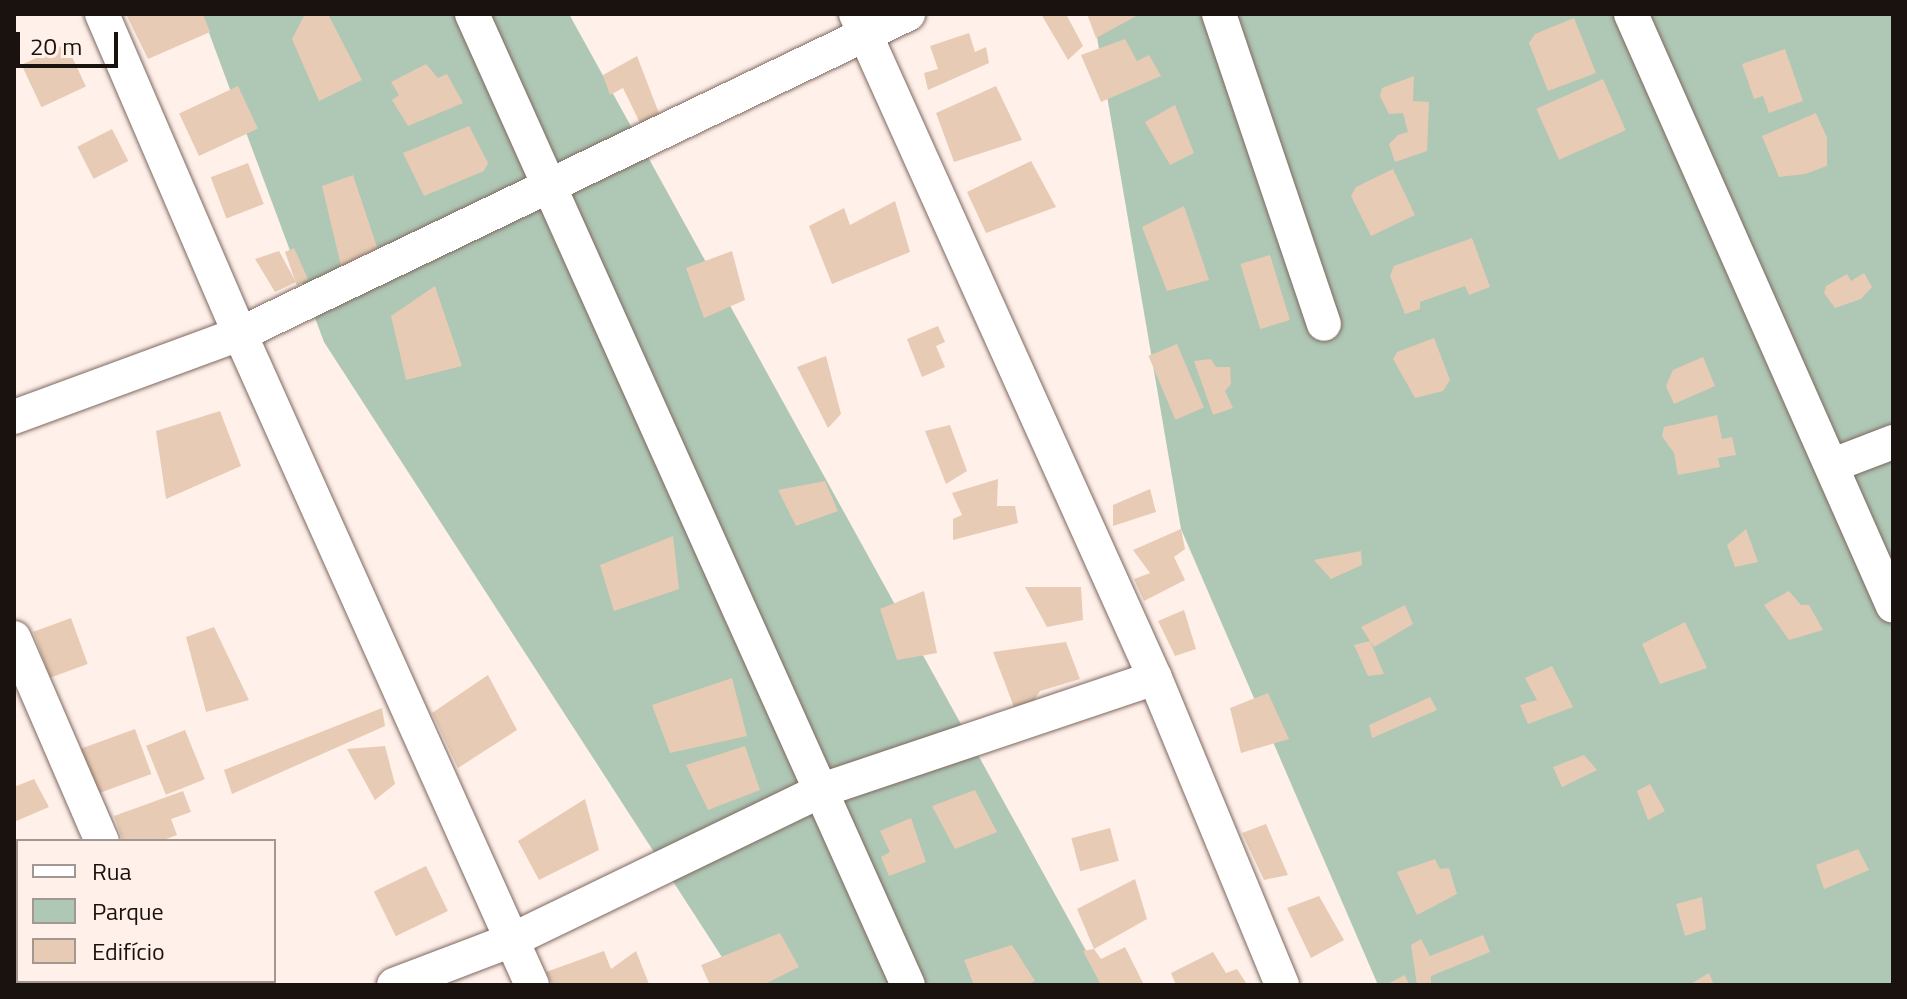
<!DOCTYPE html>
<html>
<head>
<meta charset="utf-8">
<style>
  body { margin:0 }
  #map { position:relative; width:1907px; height:999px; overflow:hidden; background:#fff0ea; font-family:"Titillium Web",sans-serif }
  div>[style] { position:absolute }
  .green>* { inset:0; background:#afc7b5 }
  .building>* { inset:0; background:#e8cbb4; transform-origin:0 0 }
  .roads { filter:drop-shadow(0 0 2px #7e6960) drop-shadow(0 0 2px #7e6960) }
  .minor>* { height:34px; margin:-17px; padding:0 17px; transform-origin:17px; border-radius:17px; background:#fff }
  span { translate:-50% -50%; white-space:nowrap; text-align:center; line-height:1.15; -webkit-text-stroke:6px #fff0ea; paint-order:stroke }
  .frame { position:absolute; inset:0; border:16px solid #1a120f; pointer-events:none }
  .legend { position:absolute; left:16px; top:839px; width:260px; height:144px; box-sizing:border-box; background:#fff0ea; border:2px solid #a39792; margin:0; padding:10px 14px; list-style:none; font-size:24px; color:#1a120f }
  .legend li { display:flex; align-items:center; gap:16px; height:40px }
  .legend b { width:40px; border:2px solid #a39792 }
  .scale { position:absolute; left:16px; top:32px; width:102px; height:36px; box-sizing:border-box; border:4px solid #1a120f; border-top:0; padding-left:10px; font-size:24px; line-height:28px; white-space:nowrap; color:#1a120f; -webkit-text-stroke:6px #fff0ea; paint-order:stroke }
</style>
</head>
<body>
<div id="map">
  <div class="green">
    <i style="clip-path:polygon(202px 14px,569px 14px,1105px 985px,740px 985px,324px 342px)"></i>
    <i style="clip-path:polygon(1093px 14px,1893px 14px,1893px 985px,1378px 985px,1181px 529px)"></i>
  </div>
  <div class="building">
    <i style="clip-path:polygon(126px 14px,203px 14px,210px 32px,148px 59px)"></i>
    <i style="clip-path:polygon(305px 14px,328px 14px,362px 80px,319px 101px,292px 39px)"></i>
    <i style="clip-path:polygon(1041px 14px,1066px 14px,1083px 46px,1068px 60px)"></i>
    <i style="clip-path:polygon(1087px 14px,1140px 14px,1096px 38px)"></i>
    <i style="clip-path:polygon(1574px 18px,1596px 73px,1548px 91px,1529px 43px,1535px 34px)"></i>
    <i style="clip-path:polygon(969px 33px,975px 52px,986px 47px,989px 63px,928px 90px,924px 73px,938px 69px,930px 46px)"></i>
    <i style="clip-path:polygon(1125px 39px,1137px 61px,1149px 55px,1161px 76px,1101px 102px,1081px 55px)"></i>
    <i style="left:66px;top:44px;width:47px;height:49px;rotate:65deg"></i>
    <i style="clip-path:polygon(1785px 49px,1803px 101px,1769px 113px,1763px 96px,1754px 99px,1742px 64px)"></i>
    <i style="clip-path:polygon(637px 56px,660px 116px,641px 125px,623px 88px,610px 95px,603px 75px)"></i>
    <i style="clip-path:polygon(426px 64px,438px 78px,447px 74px,463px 103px,408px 126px,392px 100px,399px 95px,391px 82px)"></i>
    <i style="clip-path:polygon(1414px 76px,1413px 101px,1429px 102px,1427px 151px,1395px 162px,1389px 144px,1398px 135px,1408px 132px,1403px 113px,1389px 114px,1380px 96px,1382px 88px)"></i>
    <i style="left:1603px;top:79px;width:56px;height:73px;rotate:66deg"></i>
    <i style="left:238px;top:86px;width:47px;height:65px;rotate:65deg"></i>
    <i style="clip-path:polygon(996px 86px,1022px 140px,954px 162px,936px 113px)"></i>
    <i style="clip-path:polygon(1175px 105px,1194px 153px,1170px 165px,1145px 122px)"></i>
    <i style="clip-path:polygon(1816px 113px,1827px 138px,1827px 166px,1805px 174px,1779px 177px,1762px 136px)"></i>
    <i style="clip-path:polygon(469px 126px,488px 163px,484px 171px,424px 196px,403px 153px)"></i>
    <i style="left:112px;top:129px;width:36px;height:39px;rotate:63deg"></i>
    <i style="clip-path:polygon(1031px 161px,1056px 207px,986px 233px,967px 192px)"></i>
    <i style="left:248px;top:163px;width:44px;height:40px;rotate:69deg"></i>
    <i style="clip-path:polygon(1393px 169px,1415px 215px,1371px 236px,1351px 196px,1356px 187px)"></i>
    <i style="clip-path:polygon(353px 175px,378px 250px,342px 270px,322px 186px)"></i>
    <i style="clip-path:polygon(895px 201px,910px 252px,832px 284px,809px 226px,844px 208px,850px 225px)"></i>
    <i style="clip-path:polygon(1184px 206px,1209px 280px,1167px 291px,1142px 227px)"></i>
    <i style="clip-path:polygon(1472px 238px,1490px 287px,1469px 295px,1465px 286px,1420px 302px,1420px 309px,1405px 314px,1390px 276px,1394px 266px)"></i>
    <i style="clip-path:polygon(294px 248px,308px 279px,297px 286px,285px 252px)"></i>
    <i style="clip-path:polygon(279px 251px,296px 282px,275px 292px,255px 259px)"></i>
    <i style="clip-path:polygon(732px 251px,745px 300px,704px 318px,686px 268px)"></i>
    <i style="left:1270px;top:255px;width:68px;height:31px;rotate:73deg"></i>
    <i style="clip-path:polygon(1864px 273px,1872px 287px,1861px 299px,1835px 308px,1824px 293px,1826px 286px,1847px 274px,1851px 281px)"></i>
    <i style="clip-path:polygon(435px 286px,462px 366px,406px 380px,391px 316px)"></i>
    <i style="clip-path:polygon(938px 326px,945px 342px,936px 346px,945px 367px,922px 377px,907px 339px)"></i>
    <i style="clip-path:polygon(1434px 338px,1450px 380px,1443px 391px,1415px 398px,1393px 359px,1397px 352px)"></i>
    <i style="left:1177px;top:344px;width:69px;height:31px;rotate:67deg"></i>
    <i style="clip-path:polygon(826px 356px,841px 414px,828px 428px,797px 367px)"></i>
    <i style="clip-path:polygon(1703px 357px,1715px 386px,1674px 404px,1666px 386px,1673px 370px)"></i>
    <i style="clip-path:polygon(1211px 359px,1216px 367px,1230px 367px,1231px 384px,1225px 391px,1233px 408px,1213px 415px,1194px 361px)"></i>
    <i style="clip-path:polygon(220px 411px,241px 466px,166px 499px,156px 431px)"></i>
    <i style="clip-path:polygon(1717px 415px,1722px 439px,1732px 437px,1736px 455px,1718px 458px,1720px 467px,1678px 475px,1674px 453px,1662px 436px,1664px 427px)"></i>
    <i style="clip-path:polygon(950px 425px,967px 471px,946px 484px,925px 431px)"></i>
    <i style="clip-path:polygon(998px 479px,997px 506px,1015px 506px,1018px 523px,953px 540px,953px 519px,962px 515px,952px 493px)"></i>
    <i style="clip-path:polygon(825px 481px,838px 511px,796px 526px,778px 490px)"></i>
    <i style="clip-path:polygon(1150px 489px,1156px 512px,1113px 526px,1113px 505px)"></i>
    <i style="clip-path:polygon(1181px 529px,1185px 549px,1174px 557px,1185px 580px,1144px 601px,1134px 579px,1150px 573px,1133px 550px)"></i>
    <i style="clip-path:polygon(1746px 529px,1758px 562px,1735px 567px,1727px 545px)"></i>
    <i style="clip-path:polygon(673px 536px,679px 589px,614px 611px,600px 565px)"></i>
    <i style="clip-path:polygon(1361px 551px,1362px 565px,1331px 579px,1314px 560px)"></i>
    <i style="clip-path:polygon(1025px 587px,1081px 587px,1083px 620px,1047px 627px)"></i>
    <i style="clip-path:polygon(924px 591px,937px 653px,897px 660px,880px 609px)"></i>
    <i style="clip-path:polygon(1789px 591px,1801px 605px,1809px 605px,1823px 630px,1789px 640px,1764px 605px)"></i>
    <i style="clip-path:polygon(1405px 605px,1413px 624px,1374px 647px,1361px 627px)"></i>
    <i style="clip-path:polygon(1184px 610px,1196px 649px,1175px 656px,1158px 621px)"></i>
    <i style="left:71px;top:618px;width:49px;height:40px;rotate:70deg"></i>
    <i style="clip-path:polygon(1685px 622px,1707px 668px,1660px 684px,1642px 644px)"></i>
    <i style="clip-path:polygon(214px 627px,249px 700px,206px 712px,186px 637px)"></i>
    <i style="clip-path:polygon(1370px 641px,1384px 674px,1368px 676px,1354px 645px)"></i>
    <i style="clip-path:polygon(1066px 642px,1080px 679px,1040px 691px,1032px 704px,1014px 707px,993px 652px)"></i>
    <i style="clip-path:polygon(1552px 666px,1573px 707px,1528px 724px,1520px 705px,1537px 700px,1525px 678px)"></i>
    <i style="clip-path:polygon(488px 675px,517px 730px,458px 768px,432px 713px)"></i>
    <i style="clip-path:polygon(732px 678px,747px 736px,670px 753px,652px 705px)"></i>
    <i style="clip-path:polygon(1268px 693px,1289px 739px,1241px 753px,1230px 708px)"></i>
    <i style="clip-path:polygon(1430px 697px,1437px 710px,1372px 738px,1369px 725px)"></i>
    <i style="clip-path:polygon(382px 708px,385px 726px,232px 794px,224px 770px)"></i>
    <i style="left:135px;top:729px;width:48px;height:66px;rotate:70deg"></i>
    <i style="left:185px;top:730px;width:53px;height:42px;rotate:68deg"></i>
    <i style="clip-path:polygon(385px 746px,395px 784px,375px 800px,347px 749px)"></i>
    <i style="clip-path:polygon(745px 746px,760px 790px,708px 810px,686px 765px)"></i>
    <i style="clip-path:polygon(1584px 755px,1597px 770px,1562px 787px,1553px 767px)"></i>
    <i style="clip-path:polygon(34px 779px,49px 807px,14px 822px,14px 787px)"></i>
    <i style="clip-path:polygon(1650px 784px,1665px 811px,1648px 820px,1637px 791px)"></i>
    <i style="clip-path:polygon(975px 790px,997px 832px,955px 849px,932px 806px)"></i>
    <i style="clip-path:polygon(183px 791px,191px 812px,171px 819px,177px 835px,161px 841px,123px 841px,114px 816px)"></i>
    <i style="clip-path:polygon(585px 799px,599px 850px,539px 880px,518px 841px)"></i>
    <i style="clip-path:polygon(911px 818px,926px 862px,889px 876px,881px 857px,890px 852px,880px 831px)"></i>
    <i style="clip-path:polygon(1266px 824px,1288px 875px,1264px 880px,1242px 833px)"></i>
    <i style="left:1110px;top:828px;width:34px;height:40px;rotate:75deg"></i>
    <i style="clip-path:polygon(1858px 849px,1869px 870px,1824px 889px,1816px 865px)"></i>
    <i style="clip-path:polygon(1435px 859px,1440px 869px,1449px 868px,1457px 894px,1417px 915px,1397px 872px)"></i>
    <i style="left:426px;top:866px;width:50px;height:58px;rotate:64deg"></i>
    <i style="clip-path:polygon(1135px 879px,1147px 919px,1094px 949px,1077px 909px)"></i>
    <i style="clip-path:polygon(1319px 896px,1344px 940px,1311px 958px,1287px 908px)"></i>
    <i style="clip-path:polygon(1702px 897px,1706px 929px,1685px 936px,1676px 904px)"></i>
    <i style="clip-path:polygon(780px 933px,799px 967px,763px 985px,710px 985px,701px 965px)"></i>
    <i style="clip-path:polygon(1483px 935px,1490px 952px,1431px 976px,1431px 985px,1417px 985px,1411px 945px,1421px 939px,1430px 956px)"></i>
    <i style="clip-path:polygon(18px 937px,18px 981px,27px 981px,27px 985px,14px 985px,14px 938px)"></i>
    <i style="clip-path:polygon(1012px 945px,1035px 981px,1025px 985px,974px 985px,964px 960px)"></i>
    <i style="clip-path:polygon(1125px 947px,1144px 985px,1101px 985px,1083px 951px,1094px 949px,1101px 959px)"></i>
    <i style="clip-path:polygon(604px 951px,611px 969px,636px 951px,649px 984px,553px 985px,546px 972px)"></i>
    <i style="clip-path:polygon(1213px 952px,1226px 973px,1237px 969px,1246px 983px,1176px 985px,1171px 973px)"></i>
    <i style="clip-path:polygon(1709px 973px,1714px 985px,1689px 985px)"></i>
    <i style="clip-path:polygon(1405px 975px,1409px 985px,1385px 985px)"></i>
    <i style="left:189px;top:981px;width:35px;height:4px"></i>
  </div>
  <div class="roads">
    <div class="minor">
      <i style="left:102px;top:14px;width:348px;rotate:66.7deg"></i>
      <i style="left:240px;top:334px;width:713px;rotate:65.84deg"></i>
      <i style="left:472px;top:14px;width:1064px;rotate:65.82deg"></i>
      <i style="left:856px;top:14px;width:728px;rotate:65.76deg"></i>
      <i style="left:1155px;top:678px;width:332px;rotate:67.5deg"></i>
      <i style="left:1219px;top:14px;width:327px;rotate:71.3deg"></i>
      <i style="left:1631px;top:14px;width:647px;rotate:66.13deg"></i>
      <i style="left:14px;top:417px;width:241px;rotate:-20.2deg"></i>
      <i style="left:240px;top:334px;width:741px;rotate:-25.6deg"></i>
      <i style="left:1833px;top:465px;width:64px;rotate:-21deg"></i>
      <i style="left:14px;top:638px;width:221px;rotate:66.6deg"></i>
      <i style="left:163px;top:981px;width:4px;rotate:63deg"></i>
      <i style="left:394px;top:985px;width:126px;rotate:-20.9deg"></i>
      <i style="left:512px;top:940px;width:344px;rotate:-25.8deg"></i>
      <i style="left:822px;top:790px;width:351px;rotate:-18.6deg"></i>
    </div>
  </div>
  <div class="frame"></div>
  <ul class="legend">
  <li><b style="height:10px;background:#fff"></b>Rua</li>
  <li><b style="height:22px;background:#afc7b5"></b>Parque</li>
  <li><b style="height:22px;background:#e8cbb4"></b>Edifício</li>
  </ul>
  <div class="scale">20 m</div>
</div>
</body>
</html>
